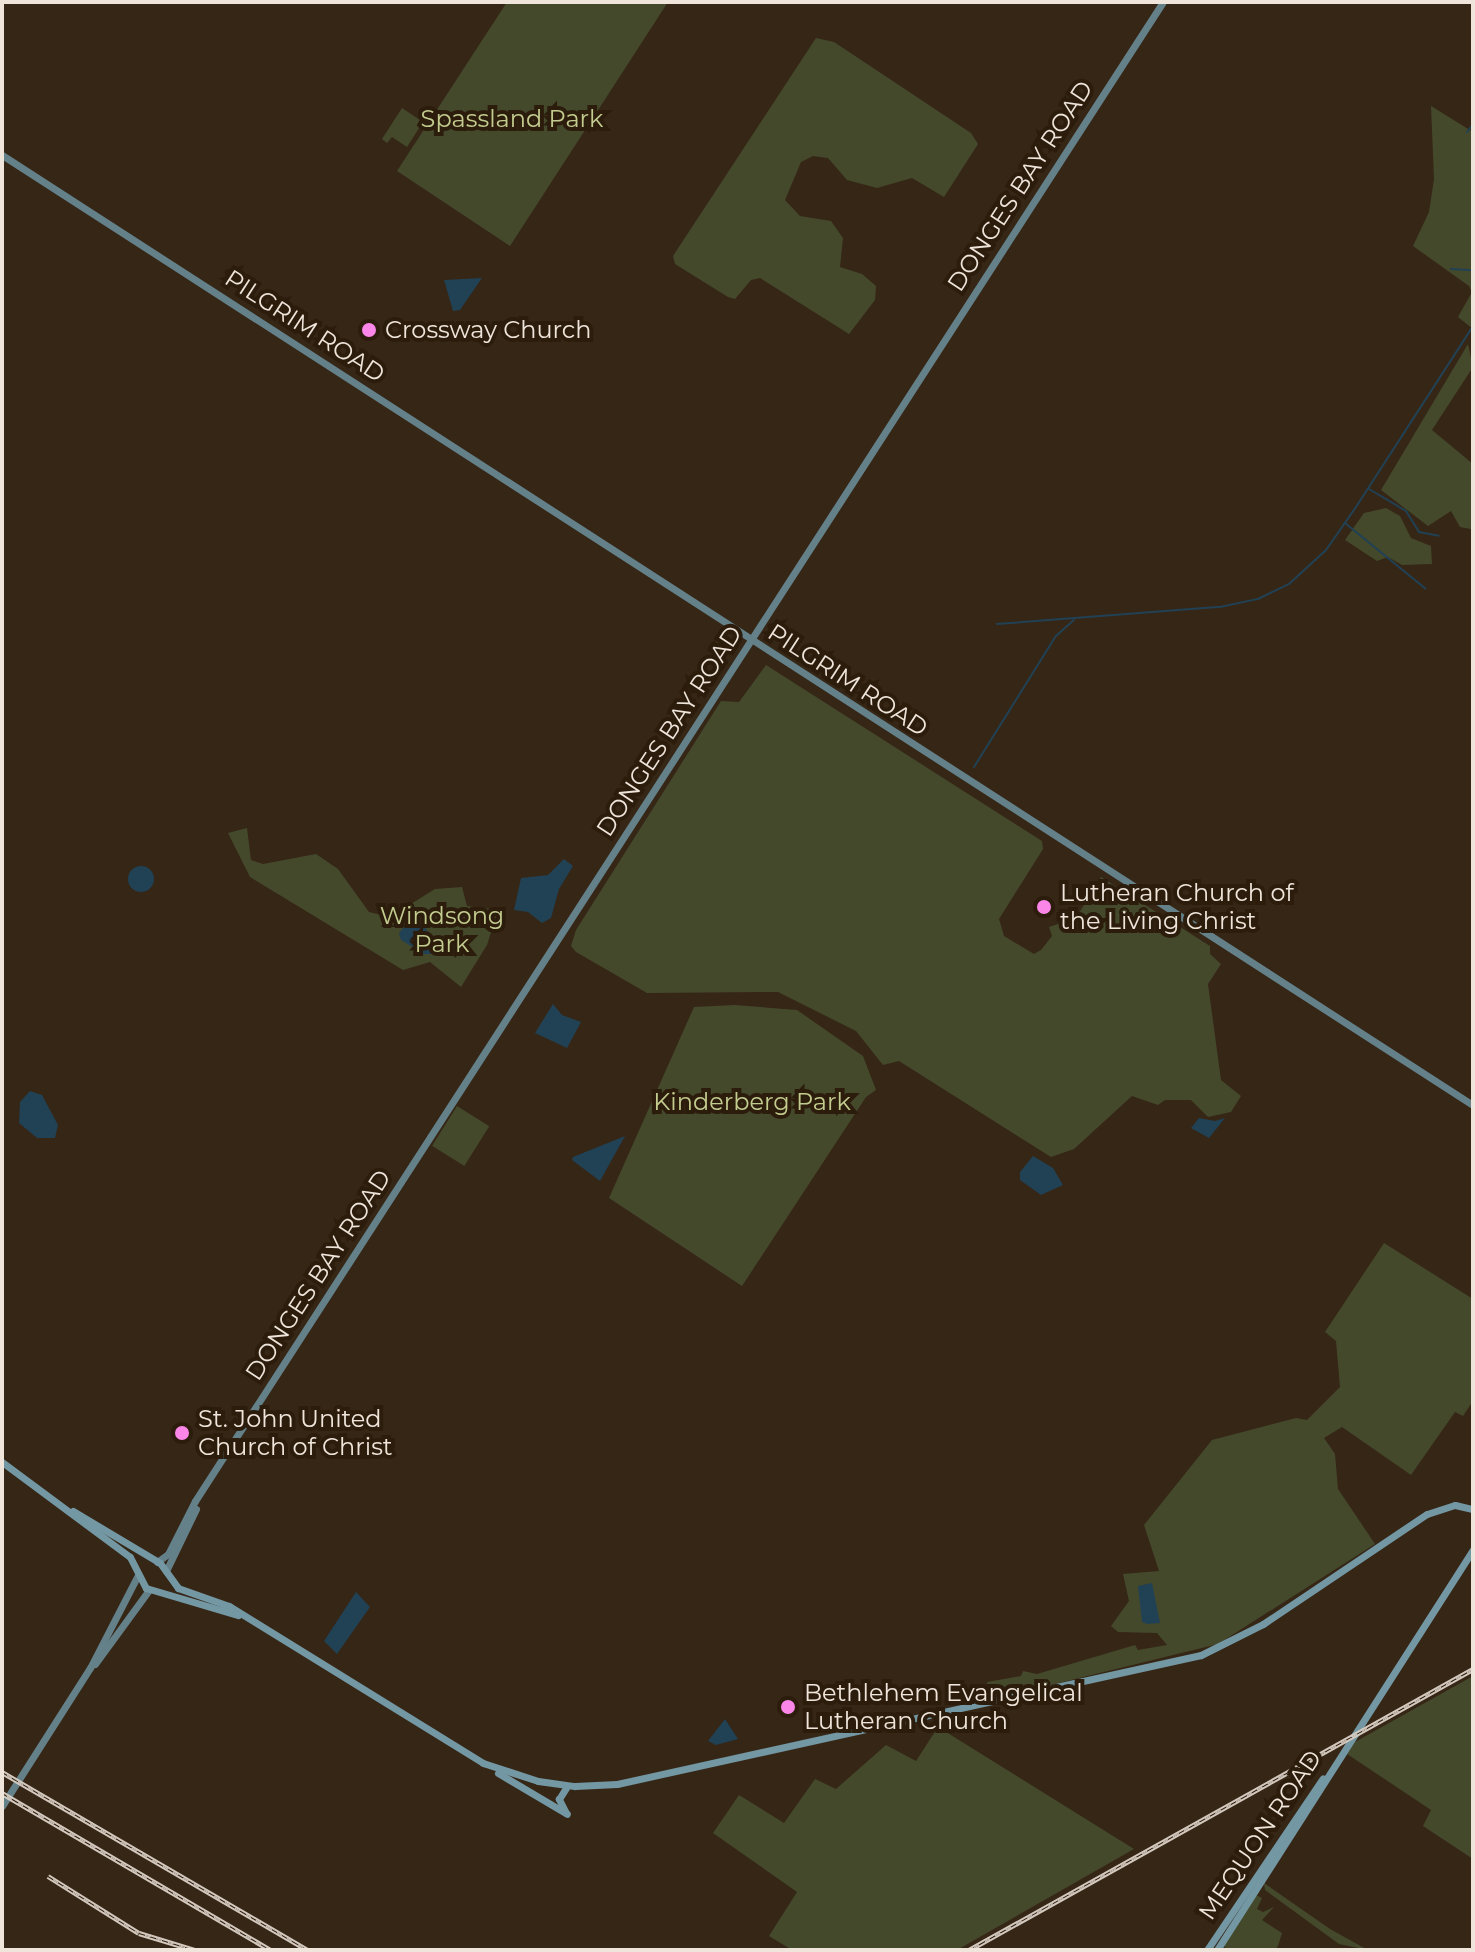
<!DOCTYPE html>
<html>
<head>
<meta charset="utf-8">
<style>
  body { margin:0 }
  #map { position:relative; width:1475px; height:1952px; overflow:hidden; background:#362616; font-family:Montserrat,sans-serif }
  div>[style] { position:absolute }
  .green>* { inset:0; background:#44492c; transform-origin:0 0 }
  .water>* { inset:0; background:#214155 }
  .round { border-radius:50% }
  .stream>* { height:2px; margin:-1px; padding:0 1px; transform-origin:1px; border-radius:1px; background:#214155 }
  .secondary>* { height:7px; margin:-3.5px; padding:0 3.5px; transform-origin:3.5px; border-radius:3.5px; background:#648089 }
  .primary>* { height:7px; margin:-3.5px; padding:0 3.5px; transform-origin:3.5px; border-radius:3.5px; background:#7398a4 }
  .rail>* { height:5px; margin-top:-2.5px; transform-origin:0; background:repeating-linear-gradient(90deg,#2c1c0c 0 6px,#d4c9be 0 12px); box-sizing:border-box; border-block:2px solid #d4c9be }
  .dots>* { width:22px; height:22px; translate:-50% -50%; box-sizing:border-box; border:4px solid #2c1c0c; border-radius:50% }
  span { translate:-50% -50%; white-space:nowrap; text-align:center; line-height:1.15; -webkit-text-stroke:8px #2c1c0c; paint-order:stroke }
  .park-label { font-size:24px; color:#c3cc8f }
  .street-label { font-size:24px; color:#efe5db }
  .poi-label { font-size:24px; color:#efe5db }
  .left { translate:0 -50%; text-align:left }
  .frame { position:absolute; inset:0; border:4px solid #efe5db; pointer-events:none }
</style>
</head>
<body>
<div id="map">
  <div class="green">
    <i style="clip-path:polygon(507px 2px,668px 2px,510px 246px,397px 171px)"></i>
    <i style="clip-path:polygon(816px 38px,834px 42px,971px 133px,978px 144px,944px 197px,912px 178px,877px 188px,847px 180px,828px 158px,813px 156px,801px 162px,785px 200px,800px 216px,831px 221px,843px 238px,840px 267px,862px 274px,876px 286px,875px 300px,849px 334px,760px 278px,751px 280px,735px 299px,728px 297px,675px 264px,673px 256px)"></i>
    <i style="clip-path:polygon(1431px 106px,1473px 132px,1473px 329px,1458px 317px,1472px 292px,1469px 286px,1413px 246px,1429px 212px,1434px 179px)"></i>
    <i style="clip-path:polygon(402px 108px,423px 122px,407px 147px,392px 137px,387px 143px,382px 139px)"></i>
    <i style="clip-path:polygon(1468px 344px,1473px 367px,1432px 430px,1473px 464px,1473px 525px,1471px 529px,1460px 527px,1451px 511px,1428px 526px,1381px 490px)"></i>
    <i style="clip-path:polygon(1386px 508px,1400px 516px,1411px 538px,1431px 546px,1432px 564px,1402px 565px,1388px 557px,1377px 561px,1345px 540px,1364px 513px)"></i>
    <i style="clip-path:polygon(766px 665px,1042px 841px,1043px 849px,999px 919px,1004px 936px,1034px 954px,1041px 950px,1052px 936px,1049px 927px,1076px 918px,1101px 877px,1210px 946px,1210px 954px,1221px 964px,1208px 984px,1221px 1080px,1241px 1096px,1231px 1112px,1208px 1117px,1191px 1100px,1165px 1100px,1158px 1105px,1132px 1096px,1074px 1149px,1051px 1157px,899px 1061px,883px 1065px,856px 1031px,778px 992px,647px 993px,576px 952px,571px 946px,576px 930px,721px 701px,739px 702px)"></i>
    <i style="clip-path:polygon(247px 828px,251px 860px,263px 864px,316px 854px,338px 869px,369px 912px,390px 917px,435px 889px,462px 887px,467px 906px,498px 910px,487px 945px,461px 987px,430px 962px,403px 970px,250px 877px,228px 833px)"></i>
    <i style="clip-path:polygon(735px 1005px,797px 1010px,863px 1056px,876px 1090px,866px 1097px,742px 1286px,609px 1198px,694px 1007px)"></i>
    <i style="left:457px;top:1106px;width:38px;height:47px;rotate:32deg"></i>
    <i style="clip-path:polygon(1384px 1243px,1473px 1299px,1473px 1401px,1463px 1416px,1455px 1412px,1411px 1475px,1342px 1427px,1324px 1438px,1335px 1454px,1338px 1489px,1375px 1544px,1218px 1644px,989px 1700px,987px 1682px,1021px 1676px,1023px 1671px,1037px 1674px,1135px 1645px,1138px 1650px,1167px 1645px,1157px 1633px,1118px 1632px,1111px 1626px,1129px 1601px,1123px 1574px,1159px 1571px,1144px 1525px,1212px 1440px,1296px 1418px,1307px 1420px,1340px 1387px,1336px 1341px,1325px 1332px)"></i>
    <i style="clip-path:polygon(1473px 1676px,1473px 1859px,1423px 1826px,1431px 1810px,1347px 1754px,1355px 1742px)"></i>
    <i style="clip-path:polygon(938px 1727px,1134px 1849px,957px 1950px,792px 1950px,769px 1936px,797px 1892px,713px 1833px,739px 1795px,784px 1823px,815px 1779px,836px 1789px,886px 1745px,916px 1761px)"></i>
    <i style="clip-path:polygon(1264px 1883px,1330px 1929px,1368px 1950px,1339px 1944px,1265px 1890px)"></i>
    <i style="clip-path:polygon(1256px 1895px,1262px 1898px,1257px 1909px,1263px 1912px,1274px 1907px,1262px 1920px,1282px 1933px,1278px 1946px,1275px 1950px,1226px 1950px,1224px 1945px)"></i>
  </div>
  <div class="water">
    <i style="clip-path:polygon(482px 278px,460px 310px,453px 311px,444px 280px)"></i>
    <i style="clip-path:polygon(564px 859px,573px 866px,559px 889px,551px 918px,542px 923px,528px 912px,514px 910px,521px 878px,548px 875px)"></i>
    <i class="round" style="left:128px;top:866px;width:26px;height:26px"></i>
    <i style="clip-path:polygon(410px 920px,424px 926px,444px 954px,424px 954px,401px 940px,399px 933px)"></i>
    <i style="clip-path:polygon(553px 1004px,562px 1015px,581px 1022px,567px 1048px,535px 1033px)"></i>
    <i style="clip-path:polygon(30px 1091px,42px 1095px,58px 1125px,55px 1138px,37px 1138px,19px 1123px,20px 1102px)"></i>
    <i style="clip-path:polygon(1199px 1118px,1215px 1121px,1225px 1118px,1209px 1138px,1191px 1128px)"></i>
    <i style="clip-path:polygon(625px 1136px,600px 1181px,572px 1160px,573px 1157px)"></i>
    <i style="clip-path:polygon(1033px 1156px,1053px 1168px,1063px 1185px,1041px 1195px,1020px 1180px,1020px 1172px)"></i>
    <i style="clip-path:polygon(1152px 1583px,1160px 1623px,1147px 1624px,1142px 1622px,1138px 1586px)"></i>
    <i style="clip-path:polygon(356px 1592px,370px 1607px,337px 1654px,324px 1641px)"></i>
    <i style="clip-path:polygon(725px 1719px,738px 1739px,716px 1745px,708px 1741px)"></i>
  </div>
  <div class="stream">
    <i style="left:1467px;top:132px;width:10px;rotate:-53deg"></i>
    <i style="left:1451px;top:269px;width:22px;rotate:3deg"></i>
    <i style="left:1369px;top:489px;width:43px;rotate:30.7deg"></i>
    <i style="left:1406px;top:511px;width:25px;rotate:58deg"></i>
    <i style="left:1419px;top:532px;width:20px;rotate:11deg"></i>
    <i style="left:1345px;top:523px;width:104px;rotate:39.2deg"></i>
    <i style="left:997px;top:624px;width:224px;rotate:-4.4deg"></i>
    <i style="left:1220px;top:607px;width:39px;rotate:-12deg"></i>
    <i style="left:1258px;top:599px;width:34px;rotate:-26deg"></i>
    <i style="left:1289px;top:584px;width:50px;rotate:-42.6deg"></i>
    <i style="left:1326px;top:550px;width:52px;rotate:-55.1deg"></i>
    <i style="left:1356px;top:507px;width:216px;rotate:-57.1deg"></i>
    <i style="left:974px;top:767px;width:155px;rotate:-58deg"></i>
    <i style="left:1056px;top:636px;width:24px;rotate:-42deg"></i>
  </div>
  <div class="secondary">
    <i style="left:2px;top:155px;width:1751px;rotate:32.86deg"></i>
    <i style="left:157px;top:1562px;width:14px;rotate:-36deg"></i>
    <i style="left:168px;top:1554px;width:59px;rotate:-63deg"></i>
    <i style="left:195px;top:1501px;width:1784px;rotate:-57.15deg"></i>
    <i style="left:166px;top:1571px;width:69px;rotate:-64.2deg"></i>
    <i style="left:95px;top:1664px;width:92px;rotate:-53.9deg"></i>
    <i style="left:2px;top:1806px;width:164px;rotate:-57.5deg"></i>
    <i style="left:90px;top:1668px;width:105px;rotate:-62.7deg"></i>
  </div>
  <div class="primary">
    <i style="left:2px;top:1462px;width:159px;rotate:36.6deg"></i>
    <i style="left:130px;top:1557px;width:35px;rotate:63deg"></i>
    <i style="left:146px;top:1588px;width:96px;rotate:16.4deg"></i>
    <i style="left:73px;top:1511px;width:101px;rotate:30.9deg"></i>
    <i style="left:160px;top:1563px;width:31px;rotate:54deg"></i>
    <i style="left:178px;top:1588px;width:54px;rotate:19.4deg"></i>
    <i style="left:229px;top:1606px;width:299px;rotate:31.7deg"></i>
    <i style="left:483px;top:1763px;width:58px;rotate:18.1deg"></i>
    <i style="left:538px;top:1781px;width:37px;rotate:8deg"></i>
    <i style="left:575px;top:1786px;width:42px;rotate:-2.7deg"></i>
    <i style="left:617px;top:1784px;width:598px;rotate:-12.46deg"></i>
    <i style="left:1201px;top:1655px;width:69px;rotate:-26.6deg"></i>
    <i style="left:1263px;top:1624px;width:197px;rotate:-33.9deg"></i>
    <i style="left:1427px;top:1514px;width:29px;rotate:-18deg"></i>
    <i style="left:1455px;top:1505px;width:18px;rotate:13deg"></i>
    <i style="left:498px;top:1773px;width:80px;rotate:30.7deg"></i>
    <i style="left:566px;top:1813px;width:16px;rotate:-117deg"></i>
    <i style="left:559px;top:1799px;width:15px;rotate:-58deg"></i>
    <i style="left:1207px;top:1950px;width:207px;rotate:-56deg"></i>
    <i style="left:1217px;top:1950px;width:476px;rotate:-57.4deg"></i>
  </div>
  <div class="rail">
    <i style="left:2px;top:1772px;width:354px;rotate:30.2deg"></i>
    <i style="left:2px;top:1793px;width:311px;rotate:30.3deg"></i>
    <i style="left:48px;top:1876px;width:107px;rotate:32.1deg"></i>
    <i style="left:139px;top:1933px;width:59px;rotate:16.9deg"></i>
    <i style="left:969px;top:1950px;width:577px;rotate:-29.14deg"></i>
  </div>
  <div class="dots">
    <i style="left:369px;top:330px;background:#fa87e7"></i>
    <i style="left:1044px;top:907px;background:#fa87e7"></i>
    <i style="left:182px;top:1433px;background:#fa87e7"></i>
    <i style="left:788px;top:1707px;background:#fa87e7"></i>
  </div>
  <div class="park-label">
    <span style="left:512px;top:119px">Spassland Park</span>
    <span style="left:442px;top:930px">Windsong<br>Park</span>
    <span style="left:752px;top:1102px">Kinderberg Park</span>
  </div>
  <div class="street-label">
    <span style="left:1020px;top:186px;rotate:-57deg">DONGES BAY ROAD</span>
    <span style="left:305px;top:326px;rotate:33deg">PILGRIM ROAD</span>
    <span style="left:848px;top:680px;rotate:33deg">PILGRIM ROAD</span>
    <span style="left:669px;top:731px;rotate:-57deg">DONGES BAY ROAD</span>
    <span style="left:318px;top:1275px;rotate:-57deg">DONGES BAY ROAD</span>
    <span style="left:1260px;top:1835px;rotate:-56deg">MEQUON ROAD</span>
  </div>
  <div class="poi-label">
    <span class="left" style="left:385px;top:330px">Crossway Church</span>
    <span class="left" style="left:1060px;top:907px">Lutheran Church of<br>the Living Christ</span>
    <span class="left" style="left:198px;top:1433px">St. John United<br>Church of Christ</span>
    <span class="left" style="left:804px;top:1707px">Bethlehem Evangelical<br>Lutheran Church</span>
  </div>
  <div class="frame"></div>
</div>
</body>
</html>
